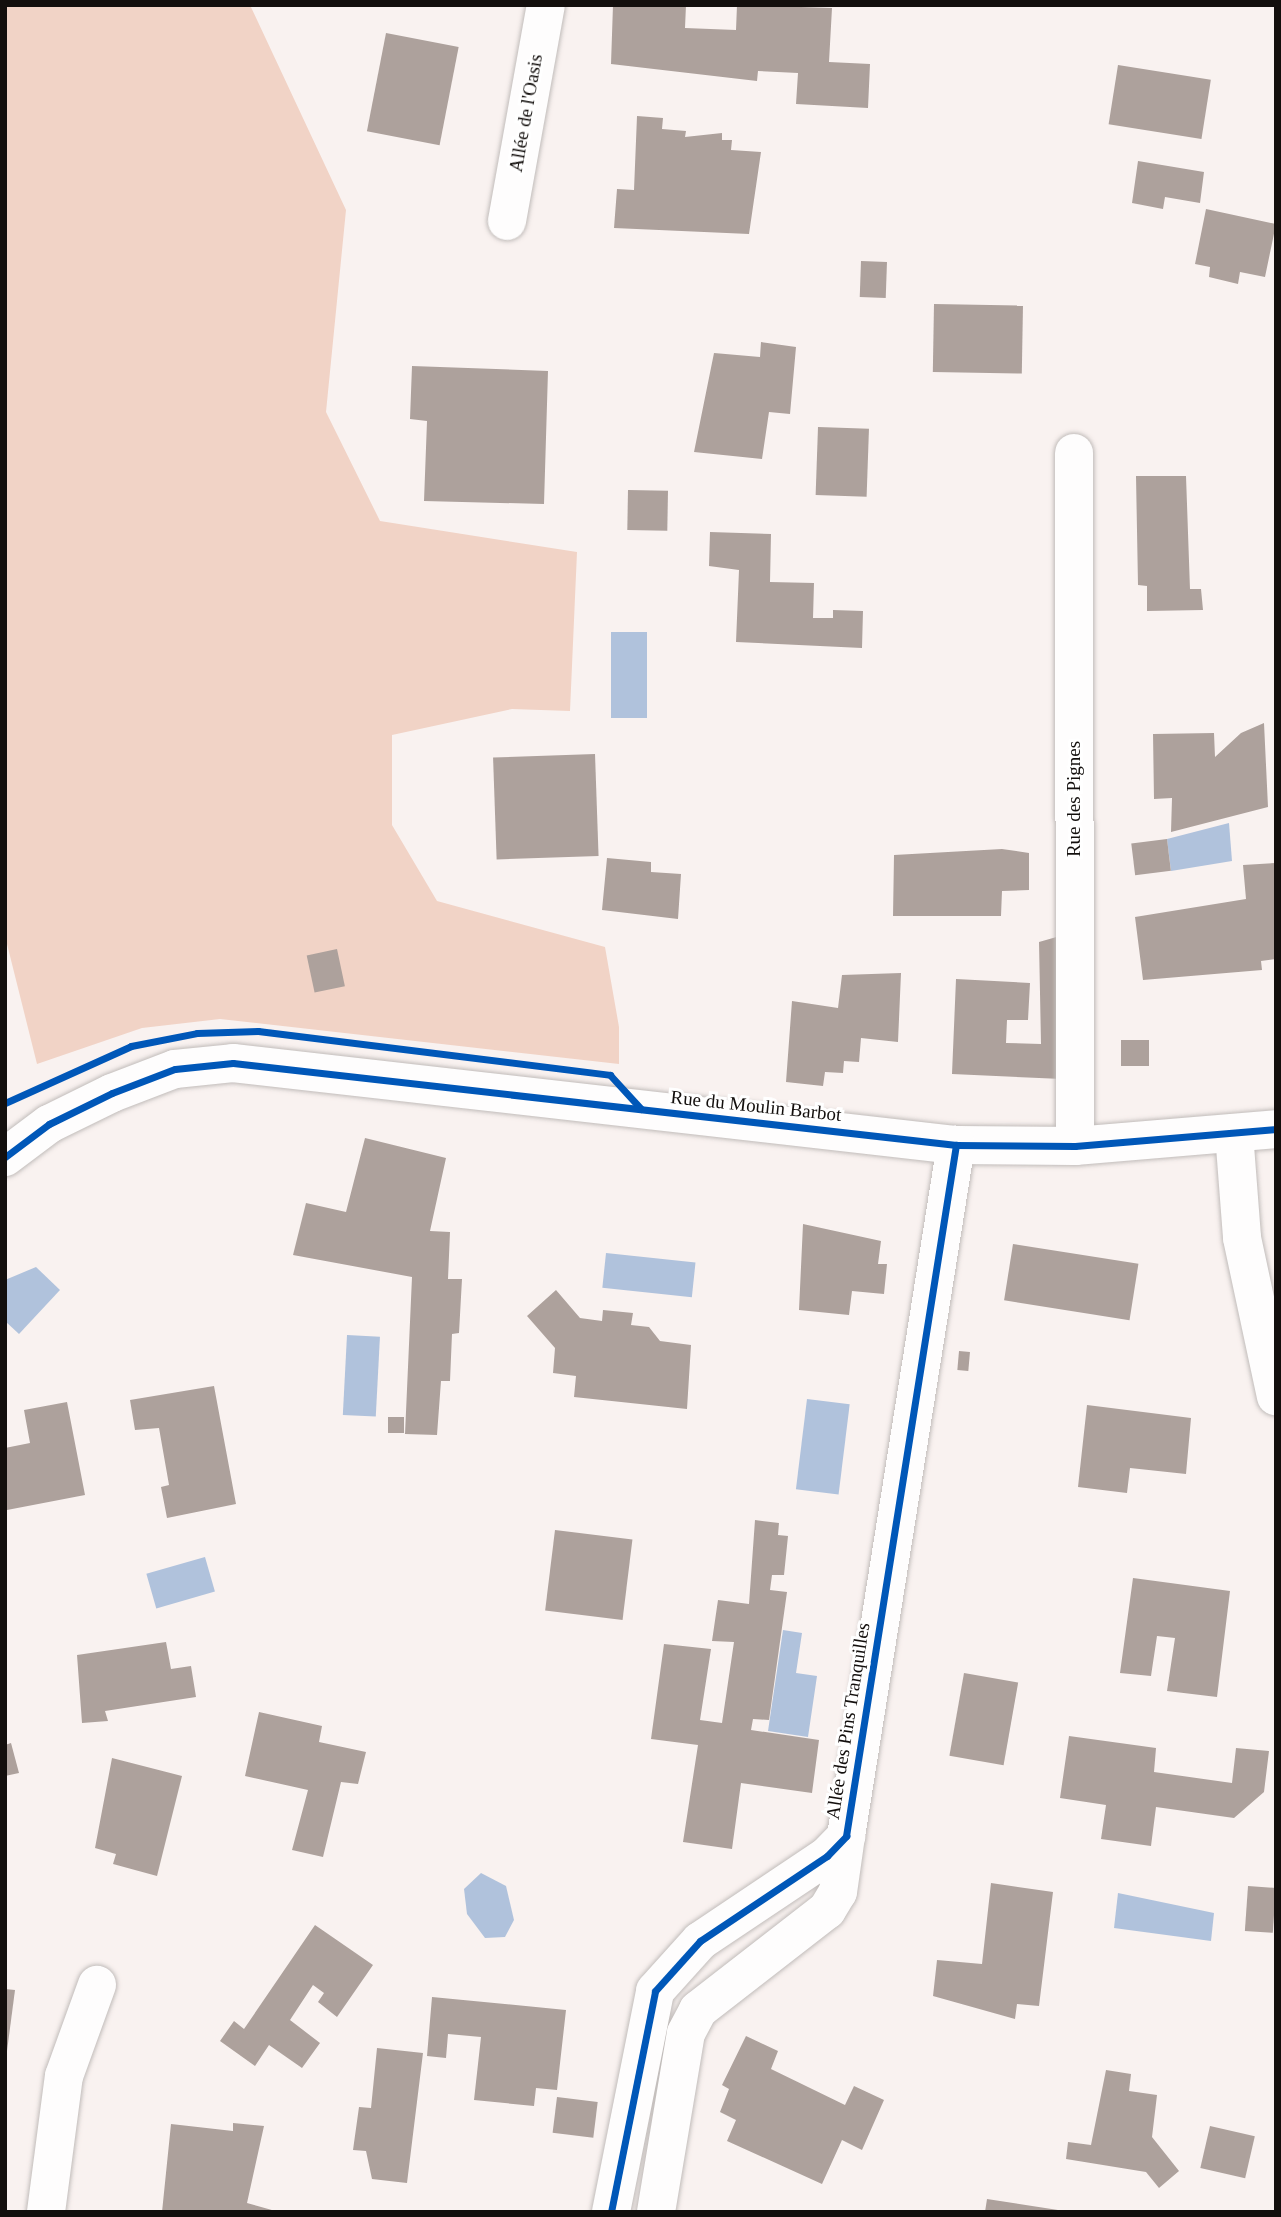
<!DOCTYPE html>
<html>
<head>
<meta charset="utf-8">
<style>
  body { margin:0 }
  #map { position:relative; width:1281px; height:2217px; overflow:hidden; background:#f9f2f0; font-family:Georgia,serif }
  div>[style] { position:absolute }
  .forest>* { inset:0; background:#f1d3c6 }
  .water>* { inset:0; background:#b0c2dc; transform-origin:0 0 }
  .building>* { inset:0; background:#ada19c; transform-origin:0 0 }
  .roads { filter:drop-shadow(0 0 2px #c1bcba) drop-shadow(0 0 2px #c1bcba) }
  .street>* { height:38px; margin:-19px; padding:0 19px; transform-origin:19px; border-radius:19px; background:#fefdfd }
  .cycleway>* { height:7px; margin:-3.5px; padding:0 3.5px; transform-origin:3.5px; border-radius:3.5px; background:#0057b8 }
  span { translate:-50% -50%; white-space:nowrap; text-align:center; line-height:1.15; -webkit-text-stroke:6px #fff; paint-order:stroke }
  .street-label { font-size:19px; color:#130f0d }
  .frame { position:absolute; inset:0; border:7px solid #130f0d; pointer-events:none }
</style>
</head>
<body>
<div id="map">
  <div class="forest">
    <i style="clip-path:polygon(5px 5px,250px 5px,346px 210px,326px 412px,380px 521px,577px 552px,570px 711px,512px 709px,392px 735px,392px 825px,437px 901px,605px 947px,619px 1027px,619px 1064px,220px 1019px,142px 1028px,37px 1064px,5px 936px)"></i>
  </div>
  <div class="water">
    <i style="left:611px;top:632px;width:36px;height:86px"></i>
    <i style="clip-path:polygon(1229px 823px,1232px 861px,1171px 871px,1167px 839px)"></i>
    <i style="left:606px;top:1253px;width:90px;height:35px;rotate:6deg"></i>
    <i style="clip-path:polygon(36px 1267px,60px 1290px,19px 1334px,5px 1321px,5px 1280px)"></i>
    <i style="left:347px;top:1335px;width:33px;height:80px;rotate:3deg"></i>
    <i style="left:807px;top:1399px;width:43px;height:91px;rotate:7deg"></i>
    <i style="left:205px;top:1557px;width:36px;height:61px;rotate:74deg"></i>
    <i style="clip-path:polygon(783px 1630px,802px 1633px,796px 1673px,817px 1676px,808px 1737px,768px 1731px)"></i>
    <i style="clip-path:polygon(481px 1873px,506px 1886px,514px 1920px,505px 1937px,485px 1938px,467px 1914px,464px 1889px)"></i>
    <i style="clip-path:polygon(1118px 1893px,1214px 1913px,1211px 1941px,1114px 1928px)"></i>
  </div>
  <div class="building">
    <i style="clip-path:polygon(613px 5px,686px 5px,685px 28px,736px 30px,737px 5px,832px 8px,829px 62px,870px 64px,868px 108px,796px 104px,798px 73px,758px 71px,757px 81px,611px 64px)"></i>
    <i style="left:386px;top:33px;width:74px;height:100px;rotate:11deg"></i>
    <i style="left:1118px;top:65px;width:94px;height:60px;rotate:9deg"></i>
    <i style="clip-path:polygon(637px 116px,663px 118px,662px 129px,686px 131px,685px 137px,722px 133px,722px 140px,732px 140px,731px 150px,761px 152px,749px 234px,614px 228px,617px 189px,634px 190px)"></i>
    <i style="clip-path:polygon(1138px 161px,1204px 172px,1200px 203px,1165px 197px,1163px 209px,1132px 203px)"></i>
    <i style="clip-path:polygon(1206px 209px,1276px 224px,1265px 277px,1240px 272px,1238px 284px,1209px 277px,1210px 267px,1195px 264px)"></i>
    <i style="left:861px;top:261px;width:26px;height:36px;rotate:2deg"></i>
    <i style="left:934px;top:304px;width:89px;height:68px;rotate:1deg"></i>
    <i style="clip-path:polygon(761px 342px,796px 347px,790px 414px,769px 412px,762px 459px,694px 452px,714px 353px,760px 357px)"></i>
    <i style="clip-path:polygon(412px 366px,548px 371px,544px 504px,424px 501px,427px 421px,410px 419px)"></i>
    <i style="left:818px;top:427px;width:51px;height:68px;rotate:2deg"></i>
    <i style="clip-path:polygon(1136px 476px,1186px 476px,1190px 589px,1201px 589px,1203px 610px,1147px 611px,1147px 586px,1138px 585px)"></i>
    <i style="left:628px;top:490px;width:40px;height:40px;rotate:1deg"></i>
    <i style="clip-path:polygon(710px 532px,771px 534px,770px 582px,814px 583px,813px 618px,833px 618px,833px 610px,863px 611px,862px 648px,736px 642px,739px 570px,709px 566px)"></i>
    <i style="clip-path:polygon(1264px 723px,1268px 807px,1171px 832px,1172px 798px,1154px 799px,1153px 734px,1214px 733px,1215px 757px,1241px 733px)"></i>
    <i style="left:595px;top:754px;width:102px;height:102px;rotate:88deg"></i>
    <i style="left:1167px;top:839px;width:32px;height:36px;rotate:83deg"></i>
    <i style="clip-path:polygon(1002px 849px,1029px 853px,1029px 890px,1002px 891px,1001px 916px,893px 916px,894px 855px)"></i>
    <i style="clip-path:polygon(607px 858px,651px 862px,651px 872px,681px 874px,678px 919px,602px 910px)"></i>
    <i style="clip-path:polygon(1276px 863px,1276px 959px,1261px 961px,1262px 970px,1143px 980px,1135px 917px,1246px 899px,1243px 865px)"></i>
    <i style="clip-path:polygon(1060px 936px,1062px 1079px,952px 1074px,956px 979px,1030px 983px,1028px 1020px,1007px 1020px,1006px 1043px,1041px 1044px,1039px 942px)"></i>
    <i style="left:337px;top:949px;width:38px;height:31px;rotate:78deg"></i>
    <i style="clip-path:polygon(901px 973px,898px 1042px,861px 1038px,859px 1062px,844px 1061px,843px 1073px,825px 1072px,823px 1086px,786px 1082px,792px 1001px,838px 1008px,842px 975px)"></i>
    <i style="left:1149px;top:1040px;width:26px;height:28px;rotate:90deg"></i>
    <i style="clip-path:polygon(365px 1138px,446px 1158px,430px 1231px,450px 1232px,448px 1279px,462px 1279px,459px 1333px,452px 1334px,450px 1381px,441px 1381px,437px 1435px,405px 1434px,412px 1277px,293px 1255px,306px 1203px,346px 1212px)"></i>
    <i style="clip-path:polygon(803px 1224px,881px 1241px,878px 1264px,887px 1264px,884px 1294px,852px 1291px,849px 1315px,799px 1310px)"></i>
    <i style="left:1013px;top:1244px;width:127px;height:57px;rotate:9deg"></i>
    <i style="clip-path:polygon(556px 1290px,580px 1318px,602px 1321px,603px 1310px,633px 1313px,631px 1325px,649px 1327px,660px 1341px,691px 1345px,687px 1409px,574px 1397px,576px 1376px,553px 1373px,555px 1348px,527px 1316px)"></i>
    <i style="left:959px;top:1351px;width:11px;height:19px;rotate:5deg"></i>
    <i style="clip-path:polygon(214px 1386px,236px 1504px,167px 1518px,161px 1487px,169px 1485px,159px 1428px,135px 1430px,130px 1400px)"></i>
    <i style="clip-path:polygon(67px 1402px,85px 1495px,7px 1510px,5px 1448px,30px 1443px,24px 1410px)"></i>
    <i style="clip-path:polygon(1087px 1405px,1191px 1418px,1186px 1474px,1130px 1468px,1127px 1493px,1078px 1487px)"></i>
    <i style="left:388px;top:1417px;width:16px;height:16px"></i>
    <i style="clip-path:polygon(755px 1520px,779px 1523px,778px 1535px,788px 1536px,784px 1575px,772px 1575px,770px 1590px,787px 1592px,769px 1720px,753px 1719px,751px 1730px,819px 1740px,812px 1793px,741px 1783px,732px 1849px,683px 1842px,698px 1745px,651px 1739px,664px 1644px,711px 1649px,700px 1720px,722px 1723px,734px 1642px,712px 1641px,718px 1600px,749px 1604px)"></i>
    <i style="left:555px;top:1530px;width:78px;height:81px;rotate:7deg"></i>
    <i style="clip-path:polygon(1133px 1578px,1230px 1591px,1217px 1697px,1167px 1691px,1175px 1638px,1157px 1636px,1151px 1676px,1120px 1673px)"></i>
    <i style="clip-path:polygon(166px 1642px,171px 1669px,191px 1666px,196px 1697px,105px 1711px,108px 1721px,82px 1723px,77px 1655px)"></i>
    <i style="left:964px;top:1673px;width:55px;height:84px;rotate:10deg"></i>
    <i style="clip-path:polygon(259px 1712px,322px 1726px,319px 1742px,366px 1752px,358px 1784px,341px 1782px,323px 1857px,292px 1850px,308px 1790px,245px 1776px)"></i>
    <i style="clip-path:polygon(1069px 1736px,1156px 1748px,1154px 1772px,1232px 1783px,1236px 1748px,1269px 1751px,1264px 1792px,1234px 1818px,1156px 1807px,1151px 1846px,1101px 1839px,1106px 1805px,1060px 1798px)"></i>
    <i style="clip-path:polygon(11px 1743px,19px 1773px,5px 1776px,5px 1745px)"></i>
    <i style="clip-path:polygon(112px 1758px,182px 1776px,157px 1876px,113px 1864px,116px 1854px,95px 1848px)"></i>
    <i style="clip-path:polygon(991px 1883px,1053px 1892px,1039px 2006px,1017px 2004px,1015px 2019px,933px 1996px,937px 1960px,982px 1964px)"></i>
    <i style="left:1248px;top:1886px;width:28px;height:45px;rotate:4deg"></i>
    <i style="clip-path:polygon(315px 1925px,373px 1965px,337px 2017px,318px 2002px,324px 1993px,313px 1985px,290px 2020px,320px 2043px,302px 2068px,269px 2045px,255px 2066px,220px 2041px,234px 2021px,244px 2029px)"></i>
    <i style="clip-path:polygon(5px 1989px,15px 1990px,7px 2051px,5px 2051px)"></i>
    <i style="clip-path:polygon(432px 1997px,566px 2010px,557px 2090px,536px 2088px,534px 2106px,474px 2100px,481px 2037px,448px 2034px,446px 2058px,427px 2056px)"></i>
    <i style="clip-path:polygon(746px 2036px,778px 2051px,771px 2069px,845px 2105px,854px 2086px,884px 2100px,862px 2150px,842px 2140px,822px 2184px,727px 2141px,736px 2120px,720px 2112px,729px 2089px,722px 2085px)"></i>
    <i style="clip-path:polygon(377px 2048px,423px 2053px,407px 2183px,372px 2179px,366px 2151px,353px 2150px,359px 2107px,371px 2108px)"></i>
    <i style="clip-path:polygon(1106px 2070px,1131px 2074px,1129px 2091px,1157px 2095px,1152px 2137px,1179px 2171px,1159px 2188px,1146px 2172px,1066px 2159px,1068px 2142px,1091px 2145px)"></i>
    <i style="left:557px;top:2097px;width:41px;height:36px;rotate:7deg"></i>
    <i style="clip-path:polygon(233px 2123px,264px 2126px,247px 2203px,279px 2212px,162px 2212px,171px 2124px,233px 2131px)"></i>
    <i style="left:1210px;top:2126px;width:46px;height:43px;rotate:13deg"></i>
    <i style="clip-path:polygon(987px 2199px,1058px 2210px,1058px 2212px,985px 2212px)"></i>
  </div>
  <div class="roads">
    <div class="street">
      <i style="left:507px;top:221px;width:219px;rotate:-79.8deg"></i>
      <i style="left:1074px;top:453px;width:693px;rotate:89.92deg"></i>
      <i style="left:1234px;top:1133px;width:105px;rotate:85.6deg"></i>
      <i style="left:1242px;top:1238px;width:162px;rotate:77.9deg"></i>
      <i style="left:5px;top:1157px;width:55px;rotate:-36.9deg"></i>
      <i style="left:49px;top:1124px;width:70px;rotate:-26.2deg"></i>
      <i style="left:112px;top:1093px;width:67px;rotate:-20.9deg"></i>
      <i style="left:175px;top:1069px;width:58px;rotate:-5.9deg"></i>
      <i style="left:233px;top:1063px;width:728px;rotate:6.47deg"></i>
      <i style="left:956px;top:1145px;width:119px;rotate:0.5deg"></i>
      <i style="left:1075px;top:1146px;width:202px;rotate:-4.8deg"></i>
      <i style="left:46px;top:2212px;width:137px;rotate:-82.5deg"></i>
      <i style="left:64px;top:2076px;width:97px;rotate:-70.1deg"></i>
      <i style="left:611px;top:2212px;width:225px;rotate:-78.7deg"></i>
      <i style="left:655px;top:1991px;width:67px;rotate:-48deg"></i>
      <i style="left:700px;top:1941px;width:153px;rotate:-33.8deg"></i>
      <i style="left:827px;top:1856px;width:28px;rotate:-46deg"></i>
      <i style="left:846px;top:1836px;width:700px;rotate:-80.96deg"></i>
      <i style="left:656px;top:2212px;width:181px;rotate:-80.5deg"></i>
      <i style="left:686px;top:2033px;width:26px;rotate:-62deg"></i>
      <i style="left:698px;top:2010px;width:163px;rotate:-37.8deg"></i>
      <i style="left:827px;top:1910px;width:21px;rotate:-59deg"></i>
      <i style="left:838px;top:1892px;width:57px;rotate:-81.9deg"></i>
    </div>
  </div>
  <div class="cycleway">
    <i style="left:5px;top:1103px;width:138px;rotate:-24.3deg"></i>
    <i style="left:131px;top:1046px;width:67px;rotate:-11.1deg"></i>
    <i style="left:197px;top:1033px;width:61px;rotate:-1.9deg"></i>
    <i style="left:258px;top:1031px;width:355px;rotate:7.1deg"></i>
    <i style="left:610px;top:1075px;width:46px;rotate:47.6deg"></i>
    <i style="left:5px;top:1157px;width:55px;rotate:-36.9deg"></i>
    <i style="left:49px;top:1124px;width:70px;rotate:-26.2deg"></i>
    <i style="left:112px;top:1093px;width:67px;rotate:-20.9deg"></i>
    <i style="left:175px;top:1069px;width:58px;rotate:-5.9deg"></i>
    <i style="left:233px;top:1063px;width:728px;rotate:6.47deg"></i>
    <i style="left:956px;top:1145px;width:119px;rotate:0.5deg"></i>
    <i style="left:1075px;top:1146px;width:202px;rotate:-4.8deg"></i>
    <i style="left:611px;top:2212px;width:225px;rotate:-78.7deg"></i>
    <i style="left:655px;top:1991px;width:67px;rotate:-48deg"></i>
    <i style="left:700px;top:1941px;width:153px;rotate:-33.8deg"></i>
    <i style="left:827px;top:1856px;width:28px;rotate:-46deg"></i>
    <i style="left:846px;top:1836px;width:700px;rotate:-80.96deg"></i>
  </div>
  <div class="street-label">
    <span style="left:526px;top:113px;rotate:-80deg">Allée de l'Oasis</span>
    <span style="left:1074px;top:799px;rotate:-90deg">Rue des Pignes</span>
    <span style="left:756px;top:1106px;rotate:6deg">Rue du Moulin Barbot</span>
    <span style="left:848px;top:1721px;rotate:-81deg">Allée des Pins Tranquilles</span>
  </div>
  <div class="frame"></div>
</div>
</body>
</html>
